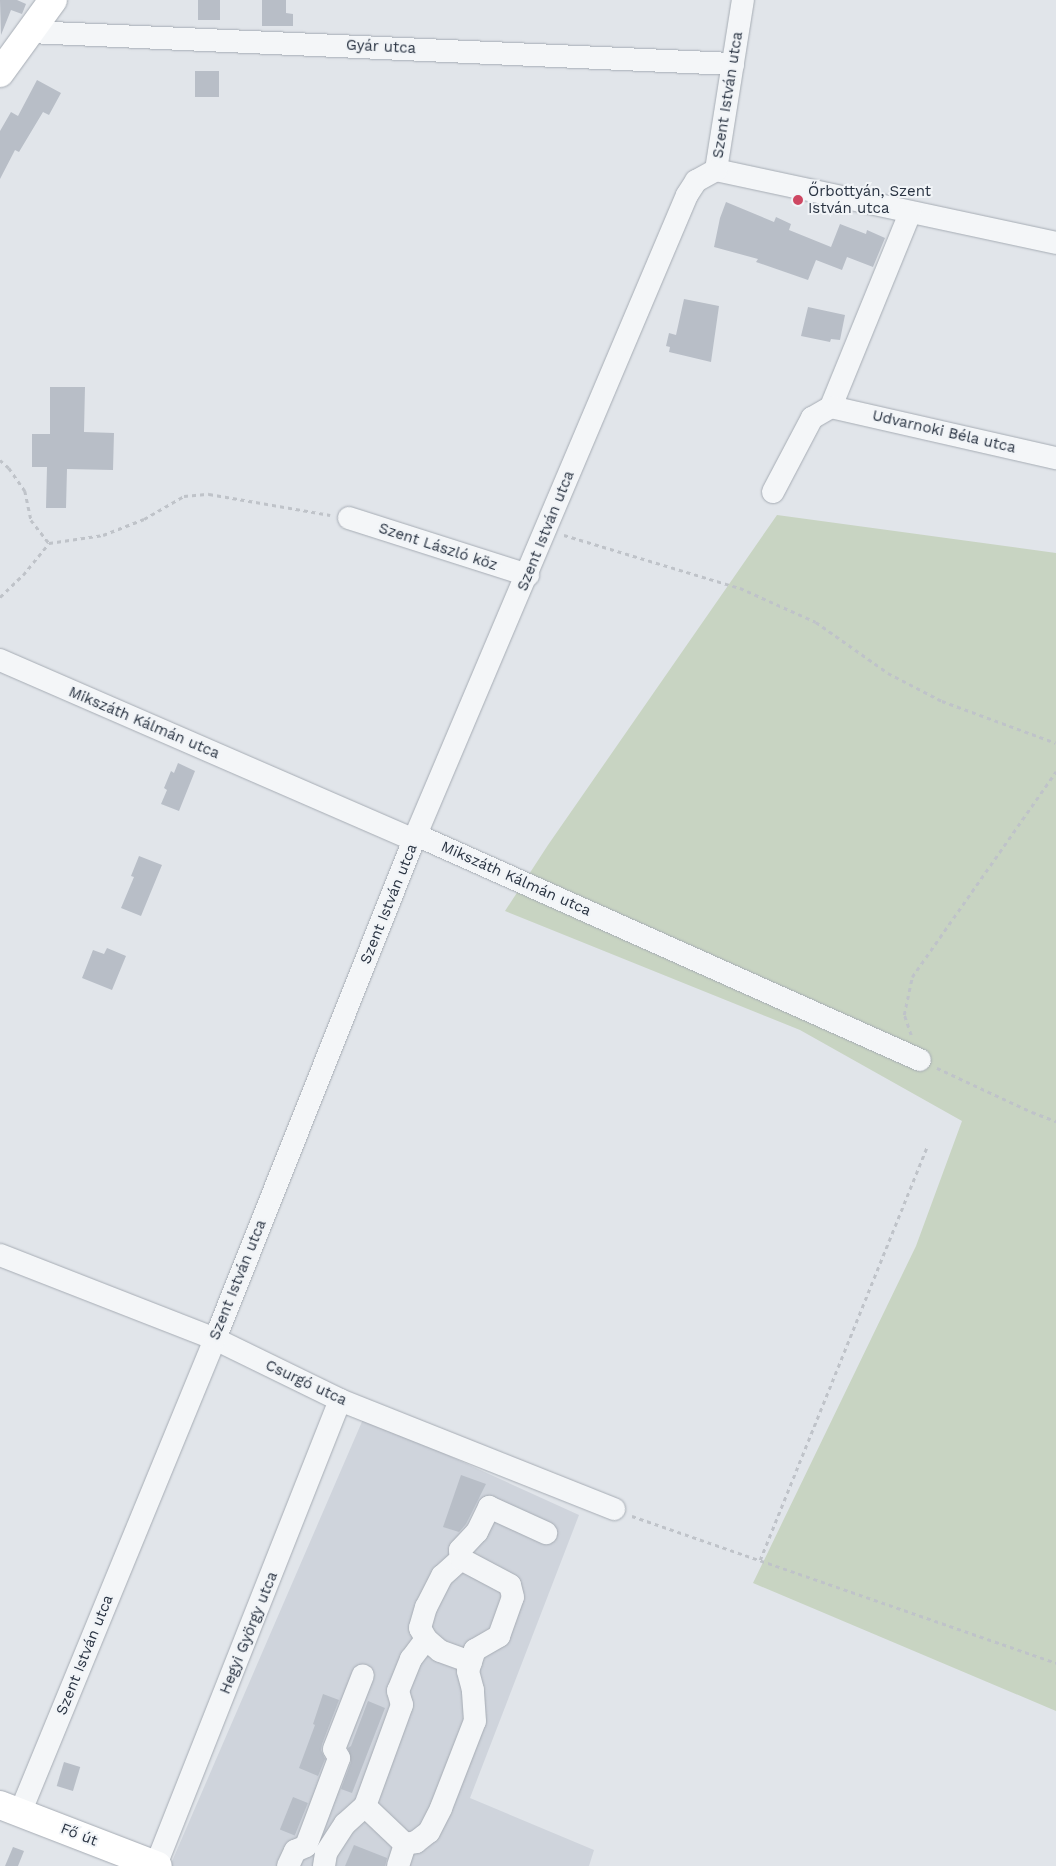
<!DOCTYPE html>
<html>
<head>
<meta charset="utf-8">
<style>
  body { margin:0 }
  #map { position:relative; width:1056px; height:1866px; overflow:hidden; background:#e1e5ea; font-family:"Work Sans",sans-serif }
  div>[style] { position:absolute }
  .built>* { inset:0; background:#cfd4dc }
  .green>* { inset:0; background:#c8d4c2 }
  .building>* { inset:0; background:#b8bec7; transform-origin:0 0 }
  .path>* { height:2.5px; margin-top:-1.25px; transform-origin:0; background:repeating-linear-gradient(90deg,#bfc3c9 0 4px,transparent 0 8px) }
  .roads { filter:drop-shadow(0 0 1px #a6acb4) drop-shadow(0 0 1px #a6acb4) }
  .minor>* { height:22px; margin:-11px; padding:0 11px; transform-origin:11px; border-radius:11px; background:#f4f6f8 }
  .major>* { height:28px; margin:-14px; padding:0 14px; transform-origin:14px; border-radius:14px; background:#fff }
  .dots>* { width:14px; height:14px; translate:-50% -50%; box-sizing:border-box; border:2px solid #f1f4f7; border-radius:50% }
  span { translate:-50% -50%; white-space:nowrap; text-align:center; line-height:1.15; -webkit-text-stroke:4px #f1f4f7; paint-order:stroke }
  .street-label { font-size:15px; color:#293342 }
  .poi-label { font-size:15px; color:#293342 }
  .left { translate:0 -50%; text-align:left }
</style>
</head>
<body>
<div id="map">
  <div class="built">
    <i style="clip-path:polygon(364px 1417px,579px 1515px,470px 1798px,594px 1850px,589px 1866px,170px 1866px)"></i>
  </div>
  <div class="green">
    <i style="clip-path:polygon(777px 515px,1056px 553px,1056px 1711px,753px 1583px,916px 1246px,962px 1121px,800px 1030px,505px 911px,548px 845px)"></i>
  </div>
  <div class="building">
    <i style="clip-path:polygon(0 0,17px 0,26px 4px,22px 14px,11px 10px,1px 35px)"></i>
    <i style="left:198px;top:0;width:22px;height:20px"></i>
    <i style="clip-path:polygon(262px 0,286px 0,286px 13px,293px 14px,293px 26px,262px 26px)"></i>
    <i style="left:195px;top:71px;width:24px;height:26px"></i>
    <i style="clip-path:polygon(37px 80px,61px 93px,49px 115px,43px 112px,19px 152px,15px 150px,0 179px,0 131px,11px 112px,18px 116px)"></i>
    <i style="clip-path:polygon(726px 202px,774px 222px,776px 217px,791px 224px,789px 230px,831px 247px,840px 224px,866px 234px,867px 230px,885px 238px,873px 267px,847px 257px,842px 270px,816px 260px,808px 280px,756px 262px,758px 259px,714px 247px,720px 218px)"></i>
    <i style="clip-path:polygon(684px 299px,719px 306px,711px 362px,669px 352px,670px 347px,666px 346px,669px 333px,676px 335px)"></i>
    <i style="clip-path:polygon(808px 307px,845px 315px,840px 340px,831px 339px,830px 342px,801px 336px)"></i>
    <i style="clip-path:polygon(50px 387px,85px 387px,84px 432px,114px 433px,113px 470px,67px 469px,66px 508px,46px 508px,47px 467px,32px 467px,32px 434px,50px 434px)"></i>
    <i style="clip-path:polygon(178px 763px,195px 771px,179px 811px,161px 804px,167px 790px,164px 788px,171px 771px,174px 773px)"></i>
    <i style="clip-path:polygon(139px 856px,162px 865px,141px 916px,121px 908px,134px 877px,131px 876px)"></i>
    <i style="clip-path:polygon(107px 948px,126px 956px,112px 990px,82px 978px,93px 950px,104px 954px)"></i>
    <i style="clip-path:polygon(461px 1475px,486px 1484px,466px 1524px,459px 1532px,443px 1527px)"></i>
    <i style="clip-path:polygon(323px 1694px,339px 1700px,322px 1744px,321px 1750px,325px 1759px,318px 1776px,299px 1768px,315px 1725px,313px 1724px)"></i>
    <i style="clip-path:polygon(368px 1701px,385px 1708px,352px 1793px,341px 1789px,351px 1762px,348px 1748px,351px 1746px)"></i>
    <i style="left:64px;top:1762px;width:17px;height:25px;rotate:17deg"></i>
    <i style="left:293px;top:1797px;width:16px;height:35px;rotate:22deg"></i>
    <i style="clip-path:polygon(354px 1845px,387px 1858px,385px 1866px,345px 1866px)"></i>
    <i style="clip-path:polygon(13px 1847px,24px 1851px,18px 1866px,5px 1866px)"></i>
  </div>
  <div class="path">
    <i style="left:0;top:460px;width:12px;rotate:42deg"></i>
    <i style="left:9px;top:468px;width:28px;rotate:55deg"></i>
    <i style="left:25px;top:491px;width:30px;rotate:78deg"></i>
    <i style="left:31px;top:520px;width:29px;rotate:52deg"></i>
    <i style="left:49px;top:543px;width:55px;rotate:-8.4deg"></i>
    <i style="left:103px;top:535px;width:44px;rotate:-21.3deg"></i>
    <i style="left:144px;top:519px;width:46px;rotate:-29.9deg"></i>
    <i style="left:184px;top:496px;width:25px;rotate:-5deg"></i>
    <i style="left:209px;top:494px;width:123px;rotate:9.8deg"></i>
    <i style="left:564px;top:535px;width:184px;rotate:16.8deg"></i>
    <i style="left:740px;top:588px;width:83px;rotate:24.1deg"></i>
    <i style="left:816px;top:622px;width:88px;rotate:35.3deg"></i>
    <i style="left:888px;top:673px;width:61px;rotate:27.4deg"></i>
    <i style="left:942px;top:701px;width:121px;rotate:20.2deg"></i>
    <i style="left:0;top:597px;width:32px;rotate:-44deg"></i>
    <i style="left:23px;top:575px;width:41px;rotate:-50.9deg"></i>
    <i style="left:911px;top:1035px;width:21px;rotate:-109deg"></i>
    <i style="left:904px;top:1015px;width:39px;rotate:-78deg"></i>
    <i style="left:912px;top:977px;width:251px;rotate:-55deg"></i>
    <i style="left:937px;top:1068px;width:105px;rotate:24.9deg"></i>
    <i style="left:1032px;top:1112px;width:26px;rotate:21deg"></i>
    <i style="left:632px;top:1516px;width:449px;rotate:19.1deg"></i>
    <i style="left:760px;top:1560px;width:445px;rotate:-68deg"></i>
  </div>
  <div class="roads">
    <div class="minor">
      <i style="left:30px;top:32px;width:704px;rotate:2.61deg"></i>
      <i style="left:716px;top:170px;width:348px;rotate:12.1deg"></i>
      <i style="left:716px;top:170px;width:172px;rotate:-81deg"></i>
      <i style="left:910px;top:213px;width:209px;rotate:112.2deg"></i>
      <i style="left:831px;top:407px;width:231px;rotate:12.8deg"></i>
      <i style="left:773px;top:492px;width:84px;rotate:-62.2deg"></i>
      <i style="left:812px;top:418px;width:22px;rotate:-30deg"></i>
      <i style="left:349px;top:518px;width:188px;rotate:17.7deg"></i>
      <i style="left:0;top:660px;width:445px;rotate:23.5deg"></i>
      <i style="left:408px;top:837px;width:15px;rotate:4deg"></i>
      <i style="left:423px;top:838px;width:544px;rotate:24.07deg"></i>
      <i style="left:0;top:1255px;width:231px;rotate:21.3deg"></i>
      <i style="left:215px;top:1339px;width:139px;rotate:26deg"></i>
      <i style="left:340px;top:1400px;width:295px;rotate:21.7deg"></i>
      <i style="left:461px;top:1559px;width:25px;rotate:138deg"></i>
      <i style="left:442px;top:1576px;width:35px;rotate:117deg"></i>
      <i style="left:426px;top:1607px;width:22px;rotate:106deg"></i>
      <i style="left:420px;top:1628px;width:13px;rotate:61deg"></i>
      <i style="left:426px;top:1639px;width:18px;rotate:41deg"></i>
      <i style="left:440px;top:1651px;width:33px;rotate:20deg"></i>
      <i style="left:365px;top:1806px;width:55px;rotate:43.5deg"></i>
      <i style="left:20px;top:1813px;width:513px;rotate:-67.64deg"></i>
      <i style="left:215px;top:1339px;width:540px;rotate:-68.28deg"></i>
      <i style="left:415px;top:837px;width:697px;rotate:-67.04deg"></i>
      <i style="left:687px;top:195px;width:17px;rotate:-57deg"></i>
      <i style="left:696px;top:181px;width:23px;rotate:-29deg"></i>
      <i style="left:156px;top:1865px;width:500px;rotate:-68.41deg"></i>
      <i style="left:288px;top:1866px;width:17px;rotate:-65deg"></i>
      <i style="left:295px;top:1851px;width:12px;rotate:-24deg"></i>
      <i style="left:306px;top:1846px;width:94px;rotate:-69.4deg"></i>
      <i style="left:339px;top:1758px;width:10px;rotate:-119deg"></i>
      <i style="left:334px;top:1749px;width:79px;rotate:-68.6deg"></i>
      <i style="left:324px;top:1866px;width:13px;rotate:-81deg"></i>
      <i style="left:326px;top:1853px;width:35px;rotate:-57deg"></i>
      <i style="left:345px;top:1824px;width:27px;rotate:-42deg"></i>
      <i style="left:365px;top:1806px;width:108px;rotate:-69.9deg"></i>
      <i style="left:402px;top:1705px;width:15px;rotate:-106deg"></i>
      <i style="left:398px;top:1691px;width:35px;rotate:-68deg"></i>
      <i style="left:411px;top:1659px;width:25px;rotate:-53deg"></i>
      <i style="left:398px;top:1866px;width:23px;rotate:-72deg"></i>
      <i style="left:405px;top:1844px;width:11px;rotate:-10deg"></i>
      <i style="left:416px;top:1842px;width:16px;rotate:-38deg"></i>
      <i style="left:429px;top:1832px;width:27px;rotate:-63deg"></i>
      <i style="left:441px;top:1808px;width:93px;rotate:-68.7deg"></i>
      <i style="left:475px;top:1721px;width:31px;rotate:-94deg"></i>
      <i style="left:473px;top:1690px;width:20px;rotate:-105deg"></i>
      <i style="left:468px;top:1671px;width:22px;rotate:-72deg"></i>
      <i style="left:475px;top:1650px;width:28px;rotate:-30deg"></i>
      <i style="left:499px;top:1636px;width:41px;rotate:-70.3deg"></i>
      <i style="left:513px;top:1597px;width:12px;rotate:-104deg"></i>
      <i style="left:510px;top:1585px;width:55px;rotate:-152deg"></i>
      <i style="left:461px;top:1559px;width:9px;rotate:-96deg"></i>
      <i style="left:460px;top:1550px;width:25px;rotate:-47deg"></i>
      <i style="left:477px;top:1532px;width:28px;rotate:-64deg"></i>
      <i style="left:489px;top:1507px;width:63px;rotate:24.5deg"></i>
    </div>
    <div class="major">
      <i style="left:0;top:73px;width:90px;rotate:-54deg"></i>
      <i style="left:0;top:1805px;width:169px;rotate:21.1deg"></i>
    </div>
  </div>
  <div class="dots">
    <i style="left:798px;top:200px;background:#ce4762"></i>
  </div>
  <div class="street-label">
    <span style="left:381px;top:47px;rotate:3deg">Gyár utca</span>
    <span style="left:728px;top:95px;rotate:-81deg">Szent István utca</span>
    <span style="left:944px;top:432px;rotate:13deg">Udvarnoki Béla utca</span>
    <span style="left:546px;top:531px;rotate:-68deg">Szent István utca</span>
    <span style="left:438px;top:547px;rotate:18deg">Szent László köz</span>
    <span style="left:144px;top:723px;rotate:23deg">Mikszáth Kálmán utca</span>
    <span style="left:516px;top:879px;rotate:24deg">Mikszáth Kálmán utca</span>
    <span style="left:389px;top:904px;rotate:-68deg">Szent István utca</span>
    <span style="left:238px;top:1280px;rotate:-68deg">Szent István utca</span>
    <span style="left:306px;top:1383px;rotate:25deg">Csurgó utca</span>
    <span style="left:249px;top:1633px;rotate:-68deg">Hegyi György utca</span>
    <span style="left:85px;top:1655px;rotate:-68deg">Szent István utca</span>
    <span style="left:79px;top:1835px;rotate:21deg">Fő út</span>
  </div>
  <div class="poi-label">
    <span class="left" style="left:808px;top:200px">Őrbottyán, Szent<br>István utca</span>
  </div>
</div>
</body>
</html>
